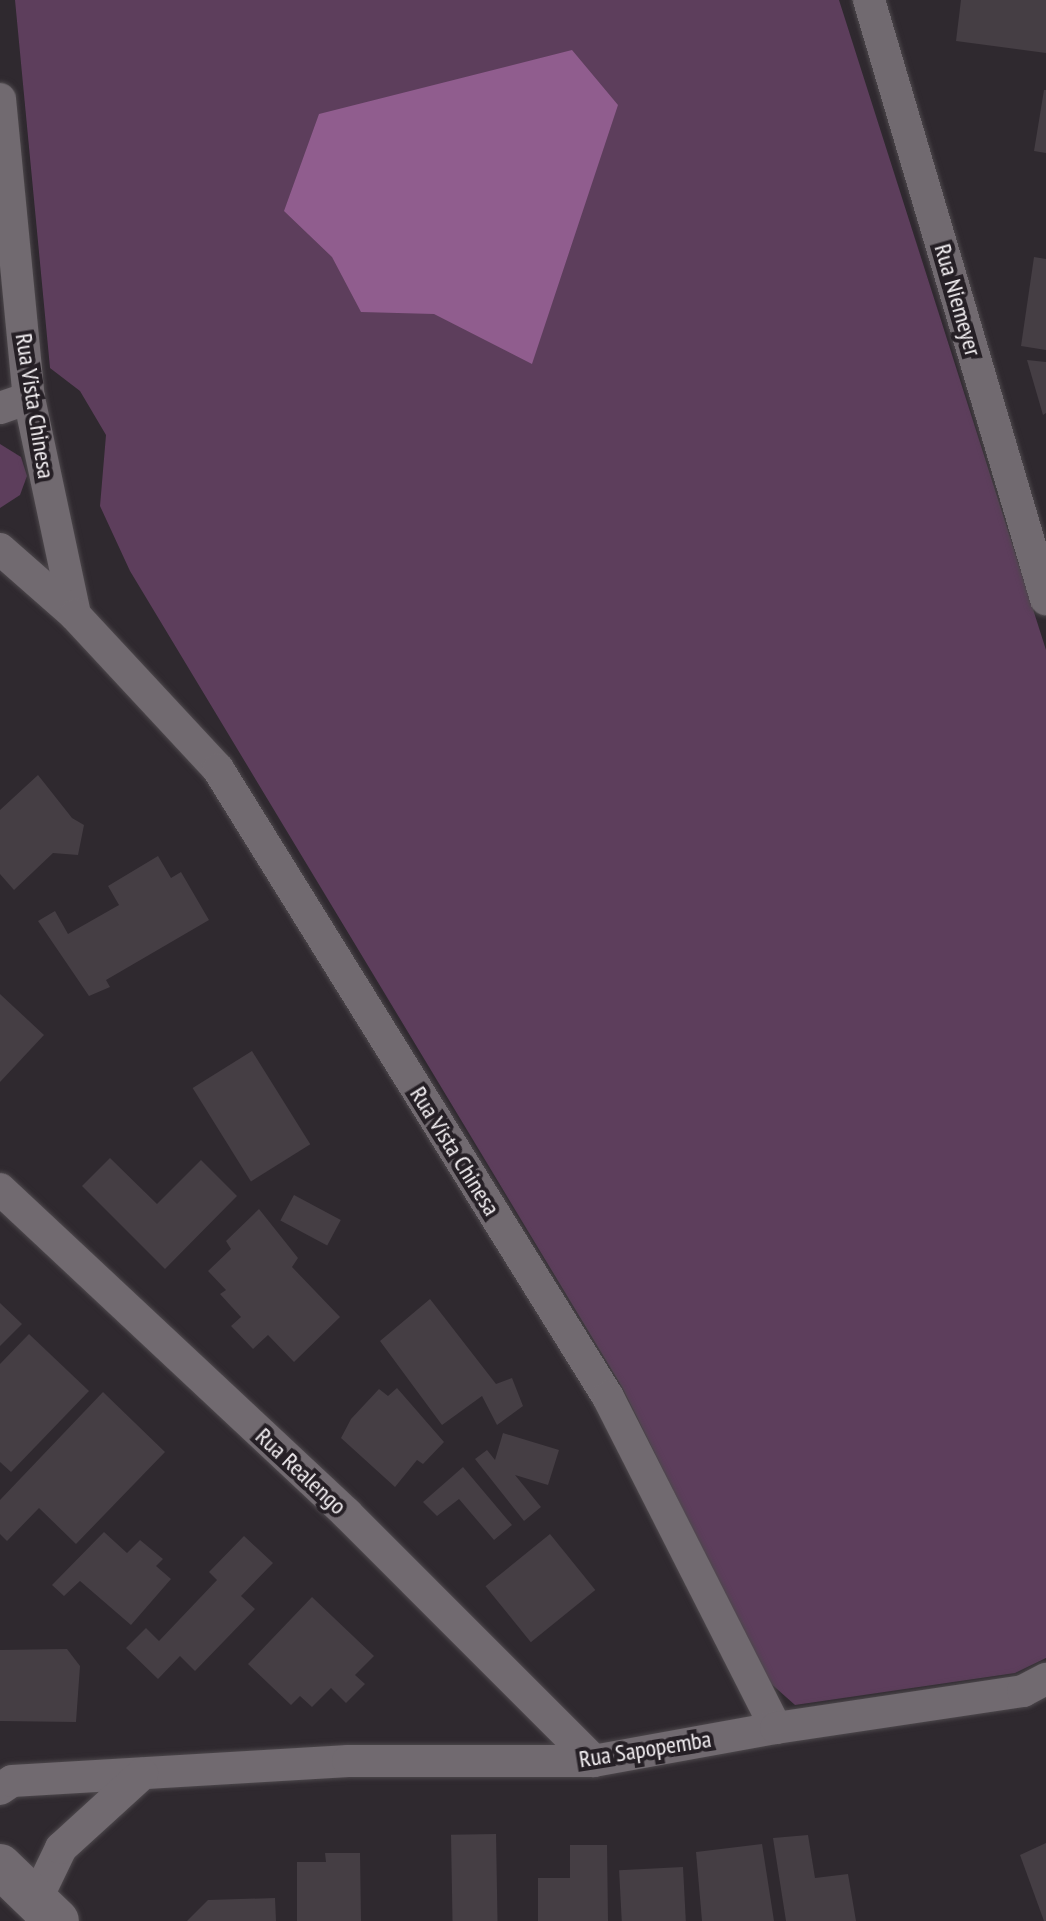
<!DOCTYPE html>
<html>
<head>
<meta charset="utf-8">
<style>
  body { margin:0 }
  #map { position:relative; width:1046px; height:1921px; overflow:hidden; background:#2f292f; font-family:"PT Sans Narrow",sans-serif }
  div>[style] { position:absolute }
  .green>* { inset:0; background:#5d3e5c }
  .water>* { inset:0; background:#905d8e }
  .building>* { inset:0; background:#453e44; transform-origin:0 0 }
  .roads { filter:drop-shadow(0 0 2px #4d484c) drop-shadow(0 0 2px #4d484c) }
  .street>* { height:32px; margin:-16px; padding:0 16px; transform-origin:16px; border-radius:16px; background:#716a70 }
  .secondary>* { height:44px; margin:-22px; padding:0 22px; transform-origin:22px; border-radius:22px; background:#716a70 }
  span { translate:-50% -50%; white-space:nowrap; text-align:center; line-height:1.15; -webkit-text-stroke:8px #251f25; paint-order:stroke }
  .street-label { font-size:24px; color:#f6f2f5 }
</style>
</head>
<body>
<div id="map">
  <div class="green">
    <i style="clip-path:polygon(15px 0,839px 0,1046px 650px,1046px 1658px,1015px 1673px,795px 1705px,768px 1681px,622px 1387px,130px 571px,100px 506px,106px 435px,80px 391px,50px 368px)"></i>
    <i style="clip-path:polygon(0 444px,21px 457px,27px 476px,20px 495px,0 508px)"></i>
  </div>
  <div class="water">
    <i style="clip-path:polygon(572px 50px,618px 105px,532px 364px,434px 314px,361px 312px,332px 257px,284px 211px,319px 114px)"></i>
  </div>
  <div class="building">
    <i style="clip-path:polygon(961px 0,1046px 0,1046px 53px,956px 41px)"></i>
    <i style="clip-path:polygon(1044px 90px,1046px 90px,1046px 153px,1034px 151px)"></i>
    <i style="clip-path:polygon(1034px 257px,1046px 259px,1046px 350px,1021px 346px)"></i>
    <i style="clip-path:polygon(1027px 360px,1046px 362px,1046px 413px,1043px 415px)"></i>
    <i style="clip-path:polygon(38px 775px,72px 818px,84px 825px,78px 855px,53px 853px,14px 890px,0 874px,0 810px)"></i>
    <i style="clip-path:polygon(158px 856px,171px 878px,181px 872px,209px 920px,106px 980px,110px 987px,89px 996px,38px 921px,55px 911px,68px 934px,119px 905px,108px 886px)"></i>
    <i style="clip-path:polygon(0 994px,44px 1035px,0 1082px)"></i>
    <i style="left:252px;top:1051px;width:110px;height:70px;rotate:58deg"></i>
    <i style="clip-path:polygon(110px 1158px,157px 1204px,201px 1160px,237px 1196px,165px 1269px,82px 1186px)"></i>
    <i style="left:294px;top:1195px;width:53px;height:29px;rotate:28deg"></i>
    <i style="clip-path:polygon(259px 1209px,298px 1258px,292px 1267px,340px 1317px,294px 1362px,268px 1335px,253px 1349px,231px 1326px,241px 1317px,220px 1294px,226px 1290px,208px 1271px,231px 1249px,226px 1241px)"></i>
    <i style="clip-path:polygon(430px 1299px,496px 1384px,512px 1378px,523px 1406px,497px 1425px,482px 1396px,442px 1425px,380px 1341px)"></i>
    <i style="clip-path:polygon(0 1303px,22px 1324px,0 1346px)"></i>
    <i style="clip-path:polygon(29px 1334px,89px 1391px,11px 1472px,0 1462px,0 1364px)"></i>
    <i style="clip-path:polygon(397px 1388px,444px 1442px,423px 1464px,417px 1460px,395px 1487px,341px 1438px,351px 1419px,379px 1389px,388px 1396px)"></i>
    <i style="clip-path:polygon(103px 1392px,165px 1452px,76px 1544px,39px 1508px,7px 1541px,0 1534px,0 1500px)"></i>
    <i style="clip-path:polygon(503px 1433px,559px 1450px,548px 1485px,515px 1475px,541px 1507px,524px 1521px,475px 1459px,487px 1450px,495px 1460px)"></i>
    <i style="clip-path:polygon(463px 1467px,512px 1525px,494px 1540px,459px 1499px,437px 1516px,423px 1502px)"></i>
    <i style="clip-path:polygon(104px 1532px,127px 1553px,140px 1540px,163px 1559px,156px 1566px,171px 1579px,131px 1625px,80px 1581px,64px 1596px,52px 1585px)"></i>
    <i style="left:550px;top:1534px;width:72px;height:83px;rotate:51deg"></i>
    <i style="clip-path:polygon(244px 1536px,273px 1563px,241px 1596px,255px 1609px,195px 1671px,180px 1656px,158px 1679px,126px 1648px,146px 1628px,159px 1641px,217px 1580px,209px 1572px)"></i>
    <i style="clip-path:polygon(312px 1597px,374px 1656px,355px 1675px,365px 1684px,346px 1703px,331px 1688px,312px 1707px,300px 1696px,291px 1705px,248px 1664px)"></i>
    <i style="clip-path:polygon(67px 1649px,80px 1666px,76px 1722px,0 1721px,0 1650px)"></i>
    <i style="left:496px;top:1834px;width:87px;height:45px;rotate:89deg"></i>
    <i style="clip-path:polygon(808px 1835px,815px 1878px,848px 1874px,856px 1921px,786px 1921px,773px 1838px)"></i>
    <i style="clip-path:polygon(1046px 1843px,1046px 1921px,1044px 1921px,1020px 1855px)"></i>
    <i style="clip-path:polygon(762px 1844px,774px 1921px,702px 1921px,696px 1852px)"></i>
    <i style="clip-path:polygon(570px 1845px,607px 1845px,608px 1921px,538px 1921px,538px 1878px,570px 1878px)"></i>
    <i style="clip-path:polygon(325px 1853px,360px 1853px,361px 1921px,297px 1921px,297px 1862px,326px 1862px)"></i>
    <i style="left:683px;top:1867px;width:54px;height:64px;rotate:87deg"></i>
    <i style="clip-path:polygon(275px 1898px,276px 1921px,187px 1921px,208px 1900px)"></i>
  </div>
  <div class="roads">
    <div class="street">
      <i style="left:869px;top:0;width:625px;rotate:73.54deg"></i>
      <i style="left:0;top:99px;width:300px;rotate:84.5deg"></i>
      <i style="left:29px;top:398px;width:222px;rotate:78deg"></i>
      <i style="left:0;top:408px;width:31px;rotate:-19deg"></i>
      <i style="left:0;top:549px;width:100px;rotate:41.3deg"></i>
      <i style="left:75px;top:615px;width:210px;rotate:47.1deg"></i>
      <i style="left:218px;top:769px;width:739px;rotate:58.16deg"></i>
      <i style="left:608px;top:1397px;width:371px;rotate:63.1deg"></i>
      <i style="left:0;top:1189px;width:475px;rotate:43.1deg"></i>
      <i style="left:347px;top:1514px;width:349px;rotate:45deg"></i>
      <i style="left:0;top:1789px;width:14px;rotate:-34deg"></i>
      <i style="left:12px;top:1781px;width:337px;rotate:-3.4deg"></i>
      <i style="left:348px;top:1761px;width:246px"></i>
      <i style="left:594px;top:1761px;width:185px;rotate:-10.3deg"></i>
      <i style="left:776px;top:1728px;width:250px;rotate:-8.5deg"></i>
      <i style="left:1023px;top:1691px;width:26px;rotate:-28deg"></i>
      <i style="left:36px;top:1900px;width:58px;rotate:-64.3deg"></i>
      <i style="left:61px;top:1848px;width:110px;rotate:-42.4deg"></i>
    </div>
    <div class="secondary">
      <i style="left:0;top:1866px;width:79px;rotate:44deg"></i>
    </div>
  </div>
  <div class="street-label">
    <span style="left:958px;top:300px;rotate:74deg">Rua Niemeyer</span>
    <span style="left:35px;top:406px;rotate:81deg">Rua Vista Chinesa</span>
    <span style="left:455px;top:1151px;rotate:58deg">Rua Vista Chinesa</span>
    <span style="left:301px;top:1471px;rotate:43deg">Rua Realengo</span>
    <span style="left:645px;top:1749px;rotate:-9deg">Rua Sapopemba</span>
  </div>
</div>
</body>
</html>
